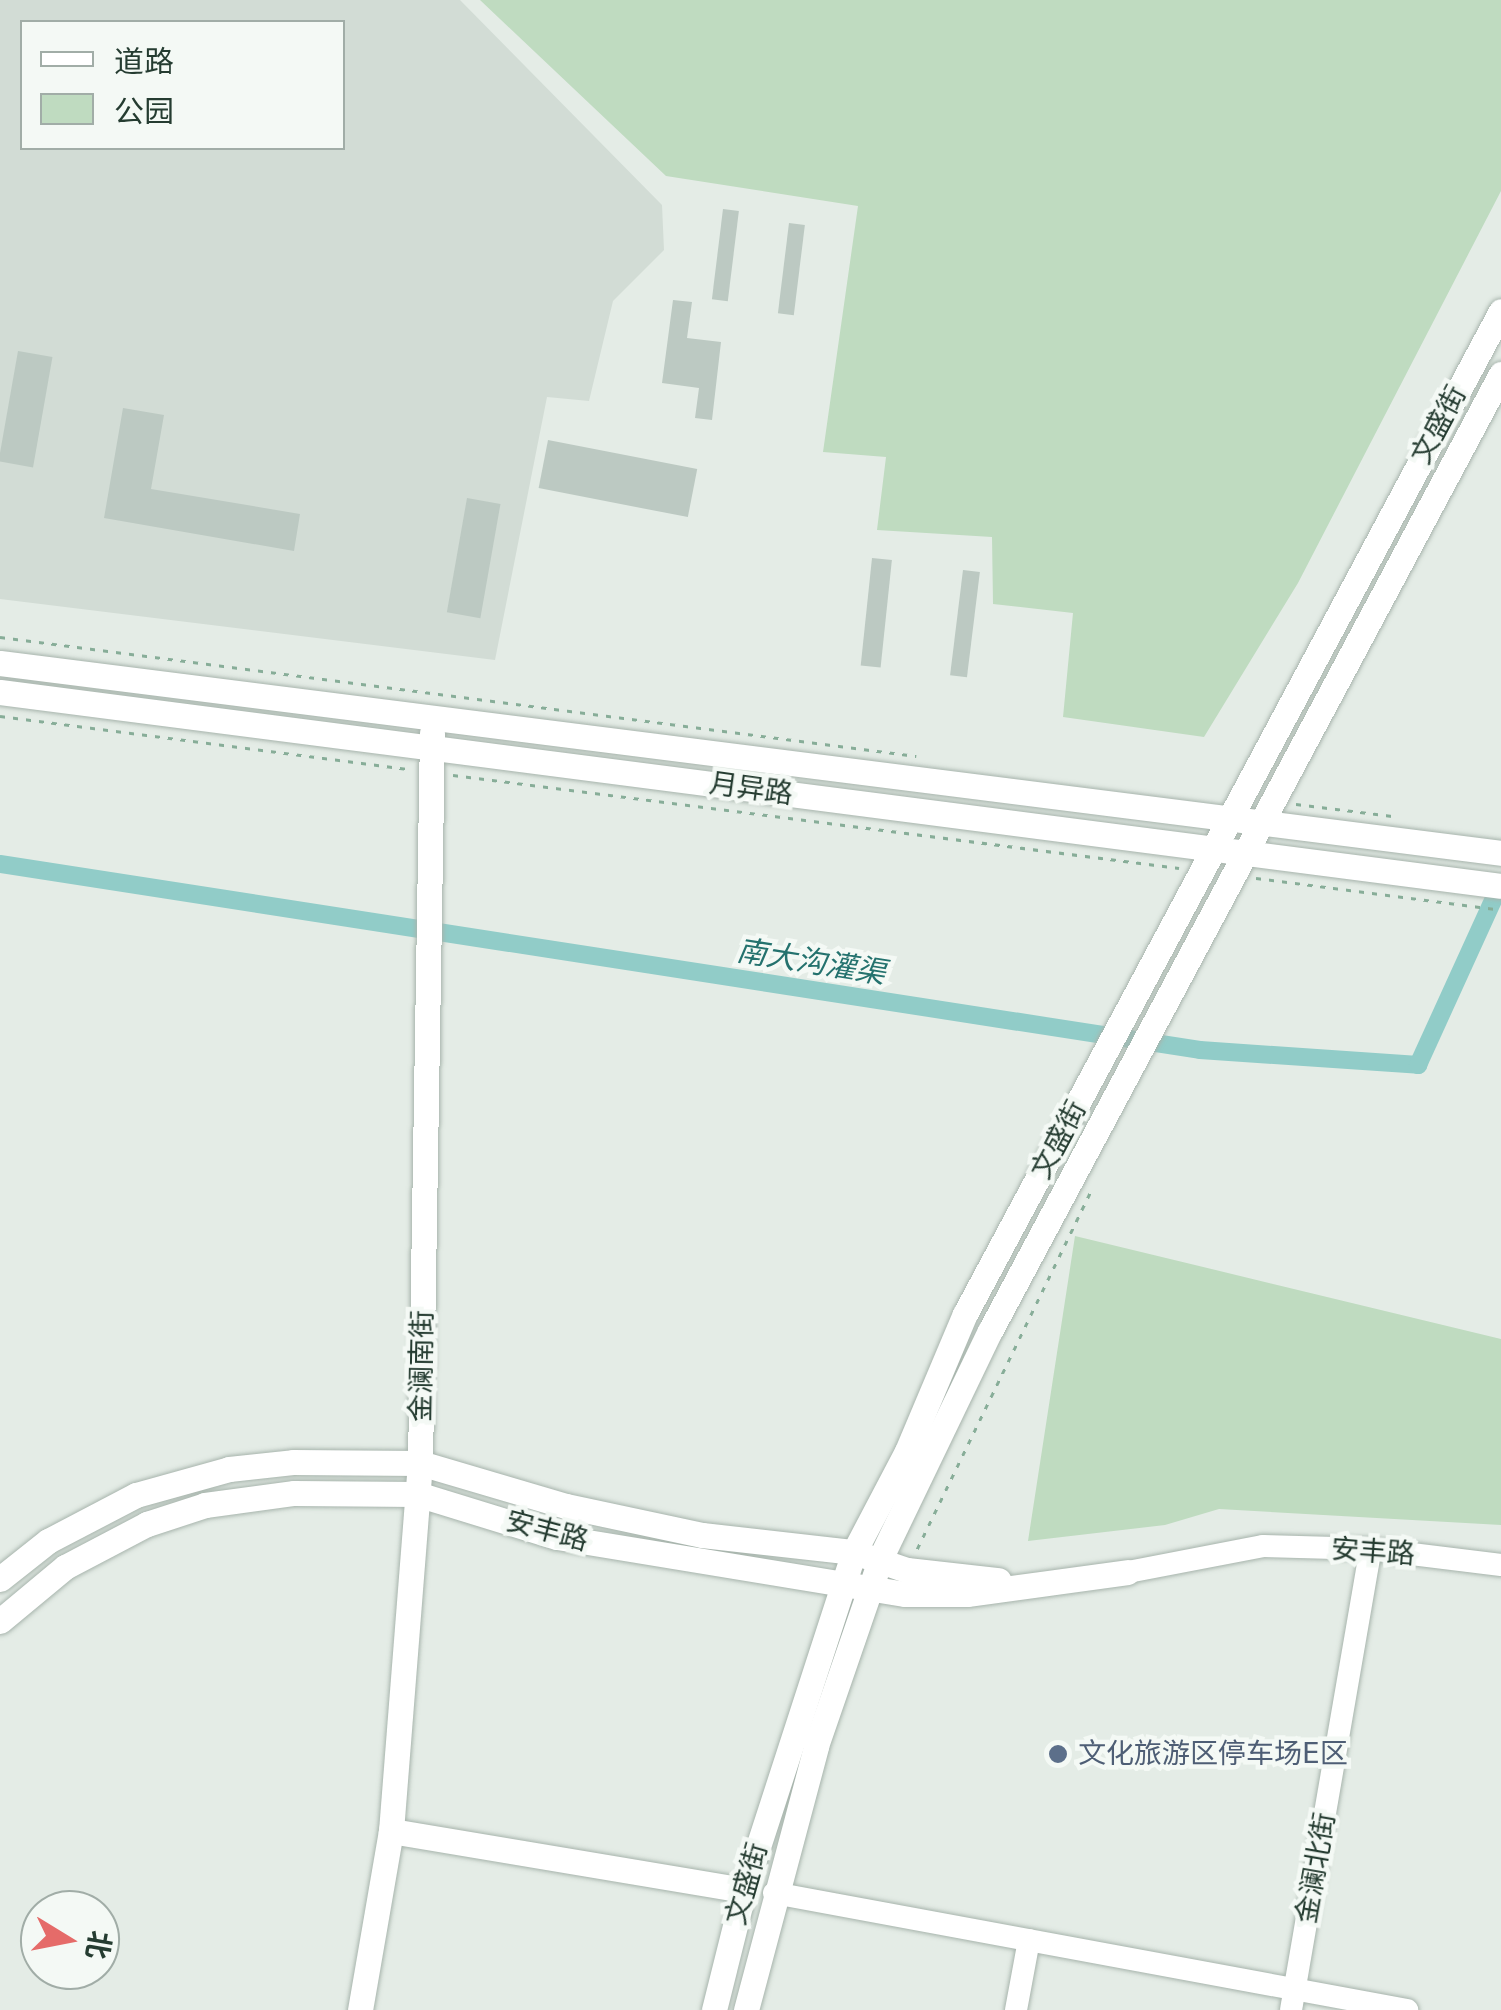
<!DOCTYPE html>
<html>
<head>
<meta charset="utf-8">
<style>
  body { margin:0 }
  #map { position:relative; width:1501px; height:2010px; overflow:hidden; background:#e4ece6; font-family:"DejaVu Sans","Noto Sans SC",sans-serif }
  div>[style] { position:absolute }
  .built>* { inset:0; background:#d2dcd5 }
  .green>* { inset:0; background:#bfdbc0 }
  .canal>* { height:18px; margin:-9px; padding:0 9px; transform-origin:9px; border-radius:9px; background:#91ccc8 }
  .building>* { inset:0; background:#bcc9c2; transform-origin:0 0 }
  .path>* { height:2.5px; margin-top:-1.25px; transform-origin:0; background:repeating-linear-gradient(90deg,#87ad98 0 5px,transparent 0 13px) }
  .roads { filter:drop-shadow(0 0 2px #a7b4ac) drop-shadow(0 0 2px #a7b4ac) }
  .tertiary>* { height:22px; margin:-11px; padding:0 11px; transform-origin:11px; border-radius:11px; background:#fff }
  .secondary>* { height:25px; margin:-12.5px; padding:0 12.5px; transform-origin:12.5px; border-radius:12.5px; background:#fff }
  .dots>* { width:28px; height:28px; translate:-50% -50%; box-sizing:border-box; border:5px solid #f4f9f5; border-radius:50% }
  span { translate:-50% -50%; white-space:nowrap; text-align:center; line-height:1.15; -webkit-text-stroke:9px #f4f9f5; paint-order:stroke }
  .street-label { font-size:28px; color:#253c31 }
  .service-label { font-size:28px; color:#4e5e75 }
  .left { translate:0 -50%; text-align:left }
  .water-label { font-size:30px; color:#24726e; font-style:italic }
  .legend { position:absolute; left:20px; top:20px; width:325px; height:130px; box-sizing:border-box; background:#f4f9f5; border:2px solid #a1ada7; margin:0; padding:12px 18px; list-style:none; font-size:30px; color:#253c31 }
  .legend li { display:flex; align-items:center; gap:20px; height:50px }
  .legend b { width:50px; border:2px solid #a1ada7 }
  .north { position:absolute; left:20px; top:1890px; width:100px; height:100px; box-sizing:border-box; background:#f4f9f5; border:2px solid #a1ada7; border-radius:50%; rotate:100deg; font-size:28px; font-weight:700; line-height:40px; text-align:center; color:#253c31 }
  .north::after { content:''; display:block; margin:auto; width:35px; height:45px; background:#e56b69; clip-path:polygon(50% 0,100% 100%,50% 72%,0 100%) }
</style>
</head>
<body>
<div id="map">
  <div class="built">
    <i style="clip-path:polygon(evenodd,0 0,460px 0,662px 205px,664px 250px,613px 301px,589px 401px,547px 397px,495px 660px,0 599px,0 0,22px 22px,342px 22px,342px 148px,22px 148px,22px 22px)"></i>
  </div>
  <div class="green">
    <i style="clip-path:polygon(480px 0,1501px 0,1501px 191px,1298px 583px,1204px 737px,1063px 717px,1073px 613px,993px 604px,992px 537px,877px 530px,886px 457px,823px 452px,858px 206px,666px 176px)"></i>
    <i style="clip-path:polygon(1075px 1236px,1501px 1339px,1501px 1525px,1219px 1509px,1165px 1525px,1028px 1541px)"></i>
  </div>
  <div class="canal">
    <i style="left:0;top:864px;width:1214px;rotate:8.81deg"></i>
    <i style="left:1200px;top:1050px;width:219px;rotate:3.9deg"></i>
    <i style="left:1418px;top:1065px;width:200px;rotate:-65.5deg"></i>
  </div>
  <div class="building">
    <i style="left:723px;top:209px;width:16px;height:91px;rotate:7deg"></i>
    <i style="left:789px;top:223px;width:16px;height:91px;rotate:7deg"></i>
    <i style="clip-path:polygon(673px 300px,692px 302px,687px 338px,721px 342px,712px 420px,695px 418px,699px 388px,662px 383px)"></i>
    <i style="left:18px;top:351px;width:35px;height:112px;rotate:10deg"></i>
    <i style="clip-path:polygon(123px 408px,164px 415px,151px 489px,300px 514px,294px 551px,104px 518px)"></i>
    <i style="left:548px;top:440px;width:152px;height:49px;rotate:11deg"></i>
    <i style="left:467px;top:498px;width:34px;height:116px;rotate:10deg"></i>
    <i style="left:872px;top:558px;width:20px;height:108px;rotate:6deg"></i>
    <i style="left:963px;top:570px;width:17px;height:106px;rotate:7deg"></i>
  </div>
  <div class="path">
    <i style="left:0;top:637px;width:924px;rotate:7.4deg"></i>
    <i style="left:0;top:716px;width:413px;rotate:7.4deg"></i>
    <i style="left:453px;top:775px;width:732px;rotate:7.3deg"></i>
    <i style="left:1296px;top:804px;width:97px;rotate:7.1deg"></i>
    <i style="left:1256px;top:878px;width:247px;rotate:7.4deg"></i>
    <i style="left:917px;top:1549px;width:397px;rotate:-64.1deg"></i>
  </div>
  <div class="roads">
    <div class="tertiary">
      <i style="left:1128px;top:1572px;width:137px;rotate:-10.9deg"></i>
      <i style="left:1263px;top:1546px;width:108px;rotate:1.6deg"></i>
      <i style="left:1371px;top:1549px;width:131px;rotate:7deg"></i>
      <i style="left:774px;top:1893px;width:644px;rotate:10.47deg"></i>
      <i style="left:1016px;top:2010px;width:71px;rotate:-79.5deg"></i>
      <i style="left:1291px;top:2010px;width:468px;rotate:-80.2deg"></i>
    </div>
    <div class="secondary">
      <i style="left:0;top:663px;width:1513px;rotate:7.21deg"></i>
      <i style="left:0;top:692px;width:1513px;rotate:7.36deg"></i>
      <i style="left:0;top:1579px;width:61px;rotate:-38.4deg"></i>
      <i style="left:48px;top:1541px;width:99px;rotate:-27.6deg"></i>
      <i style="left:136px;top:1495px;width:97px;rotate:-15.6deg"></i>
      <i style="left:229px;top:1469px;width:64px;rotate:-6.2deg"></i>
      <i style="left:293px;top:1462px;width:127px;rotate:0.5deg"></i>
      <i style="left:420px;top:1463px;width:152px;rotate:16.4deg"></i>
      <i style="left:566px;top:1506px;width:139px;rotate:12deg"></i>
      <i style="left:702px;top:1535px;width:153px;rotate:6.4deg"></i>
      <i style="left:854px;top:1552px;width:56px;rotate:18.8deg"></i>
      <i style="left:907px;top:1570px;width:92px;rotate:6.3deg"></i>
      <i style="left:0;top:1621px;width:85px;rotate:-39.7deg"></i>
      <i style="left:65px;top:1567px;width:93px;rotate:-27.7deg"></i>
      <i style="left:147px;top:1524px;width:61px;rotate:-18.1deg"></i>
      <i style="left:205px;top:1505px;width:90px;rotate:-7.7deg"></i>
      <i style="left:294px;top:1493px;width:123px;rotate:0.5deg"></i>
      <i style="left:417px;top:1494px;width:146px;rotate:17.1deg"></i>
      <i style="left:557px;top:1537px;width:353px;rotate:9.3deg"></i>
      <i style="left:905px;top:1594px;width:62px"></i>
      <i style="left:967px;top:1594px;width:162px;rotate:-7.8deg"></i>
      <i style="left:391px;top:1831px;width:358px;rotate:9.5deg"></i>
      <i style="left:360px;top:2010px;width:182px;rotate:-80.2deg"></i>
      <i style="left:391px;top:1831px;width:369px;rotate:-85.5deg"></i>
      <i style="left:420px;top:1463px;width:730px;rotate:-89.06deg"></i>
      <i style="left:714px;top:2010px;width:124px;rotate:-76deg"></i>
      <i style="left:744px;top:1890px;width:355px;rotate:-72deg"></i>
      <i style="left:854px;top:1552px;width:114px;rotate:-62.3deg"></i>
      <i style="left:907px;top:1451px;width:149px;rotate:-67.1deg"></i>
      <i style="left:965px;top:1314px;width:1137px;rotate:-61.88deg"></i>
      <i style="left:746px;top:2010px;width:273px;rotate:-75.1deg"></i>
      <i style="left:816px;top:1746px;width:200px;rotate:-71deg"></i>
      <i style="left:881px;top:1557px;width:251px;rotate:-64.3deg"></i>
      <i style="left:990px;top:1331px;width:1085px;rotate:-61.9deg"></i>
    </div>
  </div>
  <div class="dots">
    <i style="left:1058px;top:1754px;background:#5c6f8a"></i>
  </div>
  <div class="street-label">
    <span style="left:1439px;top:425px;rotate:-62deg">文盛街</span>
    <span style="left:751px;top:789px;rotate:8deg">月异路</span>
    <span style="left:1059px;top:1140px;rotate:-62deg">文盛街</span>
    <span style="left:422px;top:1366px;rotate:-89deg">金澜南街</span>
    <span style="left:547px;top:1531px;rotate:15deg">安丰路</span>
    <span style="left:1373px;top:1552px;rotate:4deg">安丰路</span>
    <span style="left:1316px;top:1868px;rotate:-80deg">金澜北街</span>
    <span style="left:747px;top:1884px;rotate:-74deg">文盛街</span>
  </div>
  <div class="service-label">
    <span class="left" style="left:1078px;top:1754px">文化旅游区停车场E区</span>
  </div>
  <div class="water-label">
    <span style="left:811px;top:962px;rotate:9deg">南大沟灌渠</span>
  </div>
  <ul class="legend">
  <li><b style="height:12px;background:#fff"></b>道路</li>
  <li><b style="height:28px;background:#bfdbc0"></b>公园</li>
  </ul>
  <div class="north">北</div>
</div>
</body>
</html>
